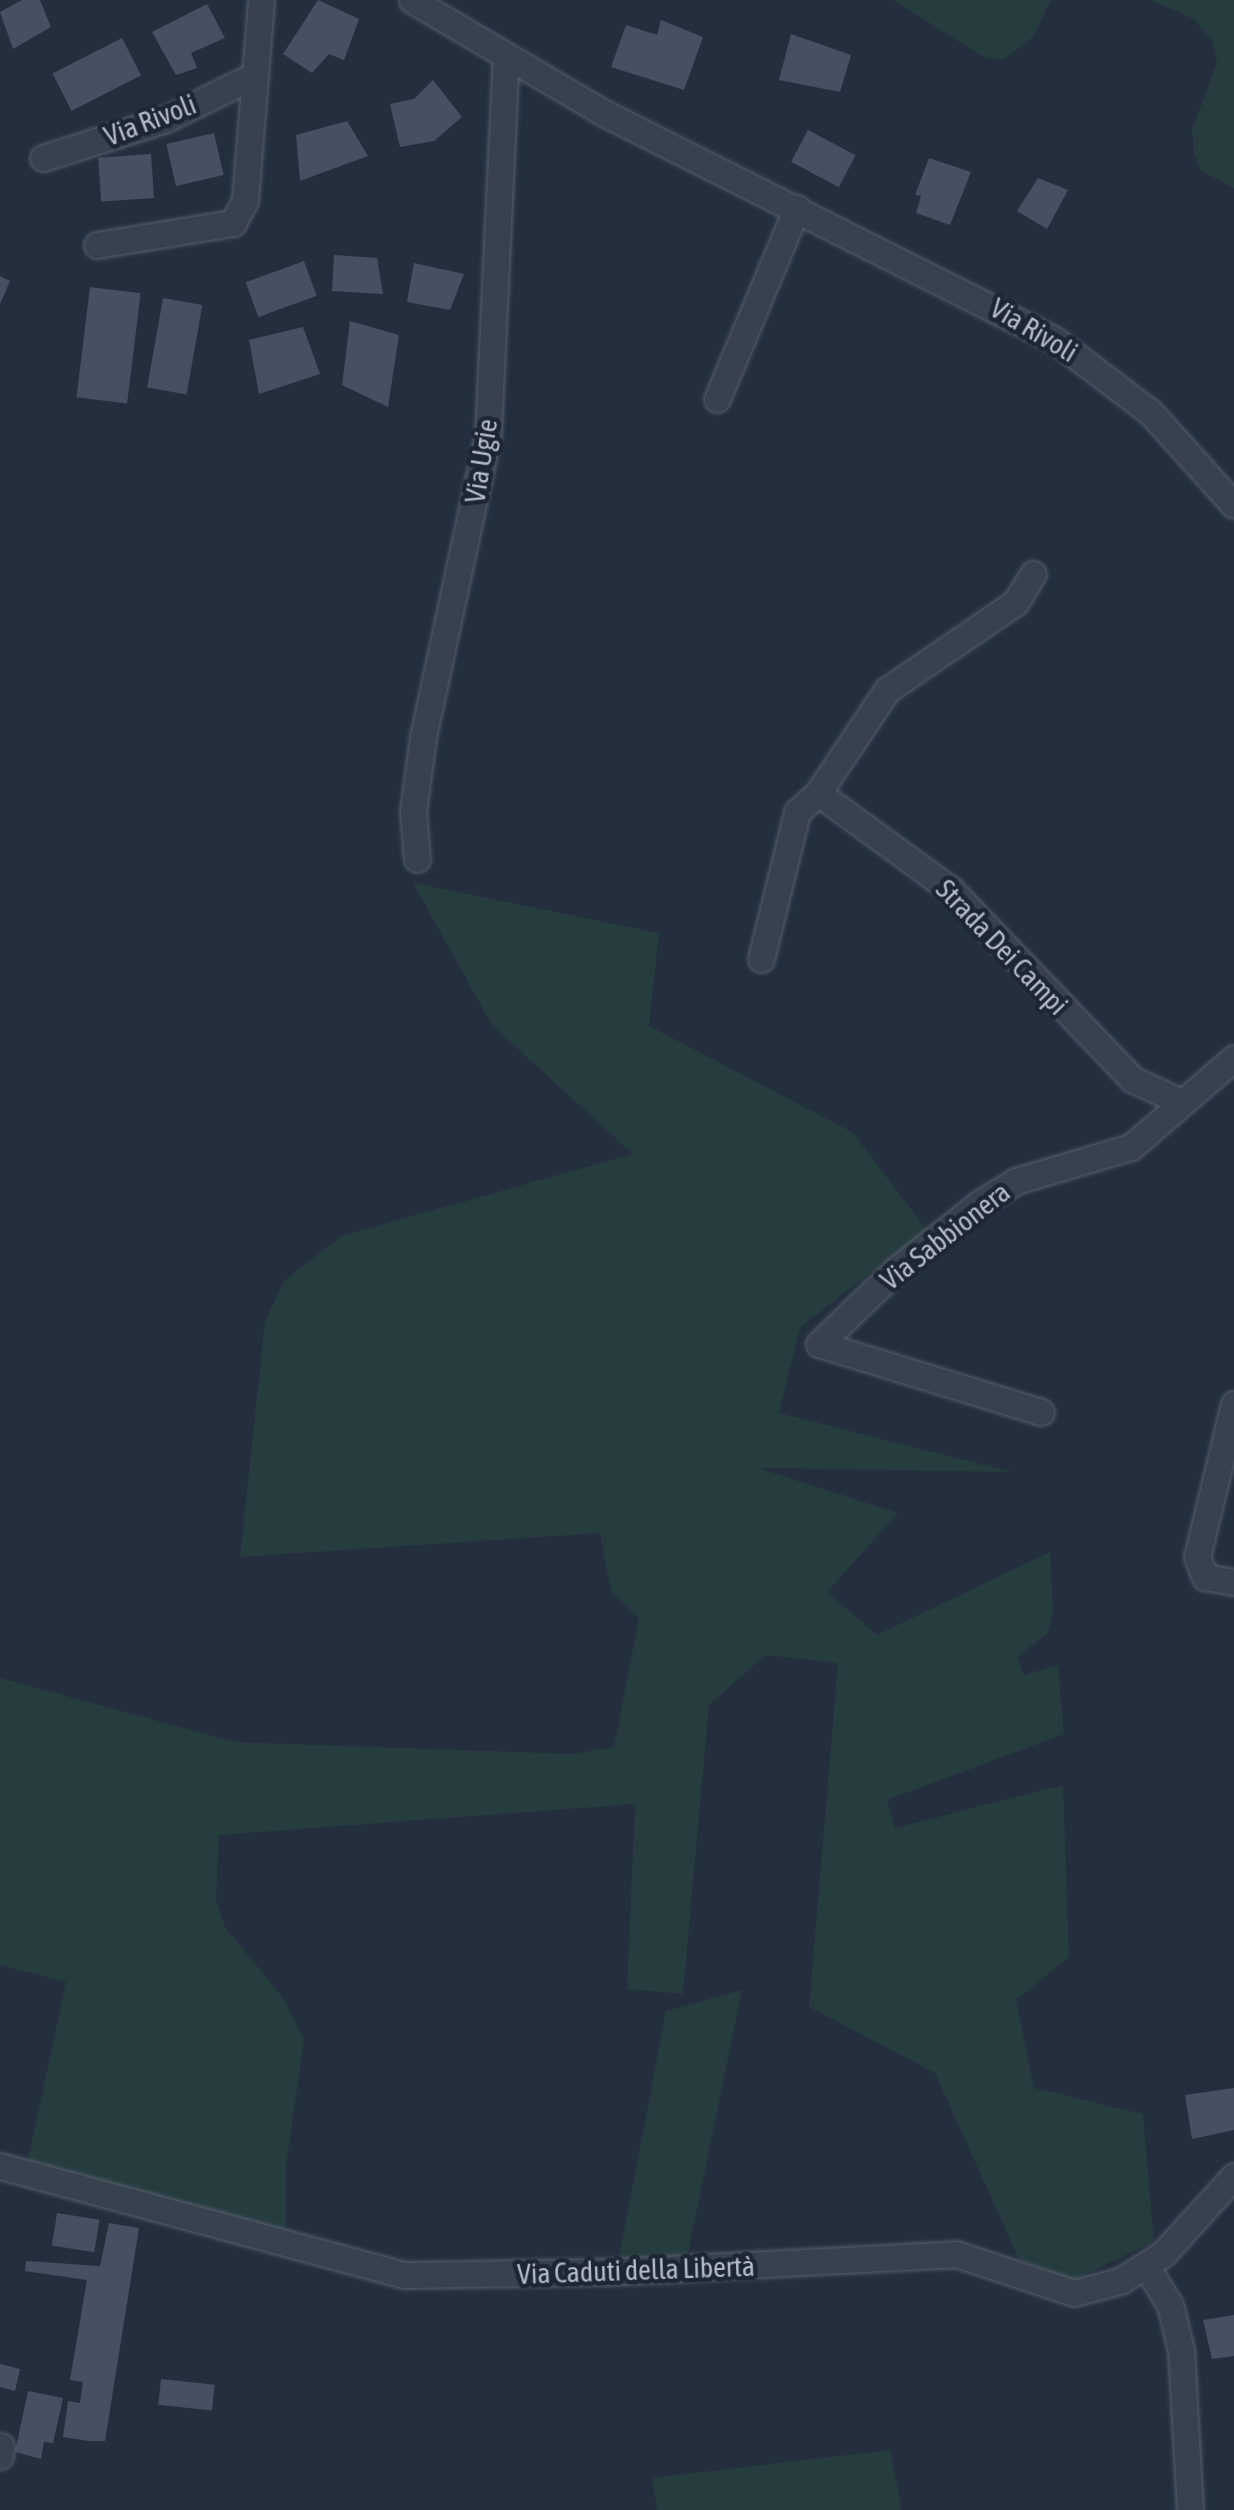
<!DOCTYPE html>
<html>
<head>
<meta charset="utf-8">
<style>
  body { margin:0 }
  #map { position:relative; width:1234px; height:2510px; overflow:hidden; background:#242f3e; font-family:"Asap Condensed",sans-serif }
  div>[style] { position:absolute }
  .green>* { inset:0; background:#263c3f }
  .building>* { inset:0; background:#455162; transform-origin:0 0 }
  .roads { filter:drop-shadow(0 0 2px #565f6c) drop-shadow(0 0 2px #565f6c) }
  .minor>* { height:25px; margin:-12.5px; padding:0 12.5px; transform-origin:12.5px; border-radius:12.5px; background:#38414e }
  span { translate:-50% -50%; white-space:nowrap; text-align:center; line-height:1.15; -webkit-text-stroke:9px #1d2633; paint-order:stroke }
  .street-label { font-size:28px; color:#b4bcc9 }
</style>
</head>
<body>
<div id="map">
  <div class="green">
    <i style="clip-path:polygon(893px 0,1051px 0,1033px 37px,1004px 59px,985px 58px)"></i>
    <i style="clip-path:polygon(1151px 0,1234px 0,1234px 188px,1201px 171px,1194px 153px,1192px 130px,1217px 63px,1213px 42px,1194px 19px)"></i>
    <i style="clip-path:polygon(413px 883px,659px 933px,649px 1026px,852px 1132px,927px 1230px,801px 1326px,779px 1413px,1012px 1472px,758px 1468px,898px 1513px,827px 1592px,877px 1635px,1050px 1552px,1053px 1612px,1047px 1634px,1017px 1657px,1024px 1675px,1058px 1665px,1064px 1734px,887px 1800px,895px 1828px,1063px 1785px,1069px 1957px,1016px 2000px,1034px 2088px,1143px 2114px,1154px 2242px,1071px 2281px,1019px 2259px,935px 2073px,809px 2007px,838px 1663px,765px 1655px,709px 1705px,683px 1994px,627px 1989px,635px 1804px,219px 1835px,216px 1899px,225px 1927px,283px 1998px,304px 2040px,286px 2166px,286px 2232px,28px 2160px,66px 1982px,0 1965px,0 1678px,235px 1742px,572px 1754px,614px 1747px,639px 1618px,611px 1591px,600px 1533px,240px 1557px,265px 1321px,284px 1281px,341px 1236px,633px 1154px,492px 1025px)"></i>
    <i style="clip-path:polygon(742px 1990px,686px 2263px,619px 2258px,666px 2011px)"></i>
    <i style="clip-path:polygon(890px 2450px,902px 2510px,657px 2510px,652px 2478px)"></i>
  </div>
  <div class="building">
    <i style="clip-path:polygon(22px 0,40px 0,51px 27px,13px 49px,0 12px)"></i>
    <i style="clip-path:polygon(318px 0,359px 19px,344px 60px,329px 54px,312px 73px,283px 54px)"></i>
    <i style="clip-path:polygon(207px 4px,225px 38px,191px 53px,197px 68px,176px 75px,152px 32px)"></i>
    <i style="clip-path:polygon(661px 20px,703px 37px,684px 90px,611px 67px,626px 25px,657px 35px)"></i>
    <i style="clip-path:polygon(791px 34px,851px 55px,840px 92px,779px 80px)"></i>
    <i style="left:122px;top:38px;width:42px;height:78px;rotate:63deg"></i>
    <i style="clip-path:polygon(433px 80px,462px 117px,434px 141px,400px 147px,390px 104px,414px 99px)"></i>
    <i style="clip-path:polygon(347px 121px,368px 156px,300px 181px,296px 135px)"></i>
    <i style="left:808px;top:130px;width:54px;height:36px;rotate:28deg"></i>
    <i style="left:214px;top:133px;width:43px;height:49px;rotate:77deg"></i>
    <i style="left:151px;top:154px;width:44px;height:53px;rotate:86deg"></i>
    <i style="clip-path:polygon(929px 158px,971px 172px,950px 225px,916px 213px,921px 196px,915px 195px)"></i>
    <i style="clip-path:polygon(1038px 178px,1068px 190px,1047px 229px,1017px 211px)"></i>
    <i style="clip-path:polygon(334px 255px,377px 258px,383px 294px,332px 291px)"></i>
    <i style="left:304px;top:261px;width:37px;height:62px;rotate:70deg"></i>
    <i style="clip-path:polygon(414px 263px,464px 274px,450px 310px,407px 302px)"></i>
    <i style="clip-path:polygon(0 276px,10px 281px,0 304px)"></i>
    <i style="left:90px;top:287px;width:51px;height:111px;rotate:7deg"></i>
    <i style="left:163px;top:298px;width:40px;height:91px;rotate:10deg"></i>
    <i style="clip-path:polygon(350px 321px,399px 335px,388px 407px,342px 385px)"></i>
    <i style="clip-path:polygon(303px 327px,320px 374px,259px 394px,249px 340px)"></i>
    <i style="clip-path:polygon(1234px 2088px,1234px 2130px,1192px 2139px,1185px 2095px)"></i>
    <i style="left:57px;top:2213px;width:43px;height:33px;rotate:9deg"></i>
    <i style="clip-path:polygon(109px 2223px,139px 2228px,105px 2441px,88px 2441px,63px 2437px,68px 2401px,80px 2403px,83px 2382px,70px 2380px,87px 2280px,25px 2271px,26px 2261px,100px 2266px)"></i>
    <i style="clip-path:polygon(1234px 2315px,1234px 2356px,1212px 2359px,1203px 2320px)"></i>
    <i style="clip-path:polygon(0 2364px,20px 2369px,15px 2391px,0 2387px)"></i>
    <i style="left:161px;top:2379px;width:54px;height:26px;rotate:6deg"></i>
    <i style="clip-path:polygon(28px 2391px,63px 2398px,53px 2443px,44px 2442px,41px 2459px,15px 2452px)"></i>
  </div>
  <div class="roads">
    <div class="minor">
      <i style="left:412px;top:0;width:221px;rotate:30.5deg"></i>
      <i style="left:602px;top:112px;width:507px;rotate:26.72deg"></i>
      <i style="left:1055px;top:340px;width:119px;rotate:37.2deg"></i>
      <i style="left:1150px;top:412px;width:125px;rotate:47.9deg"></i>
      <i style="left:43px;top:158px;width:129px;rotate:-17.6deg"></i>
      <i style="left:166px;top:119px;width:97px;rotate:-26.3deg"></i>
      <i style="left:97px;top:245px;width:138px;rotate:-9.2deg"></i>
      <i style="left:233px;top:223px;width:26px;rotate:-62deg"></i>
      <i style="left:245px;top:200px;width:201px;rotate:-85.4deg"></i>
      <i style="left:717px;top:399px;width:207px;rotate:-67.3deg"></i>
      <i style="left:818px;top:793px;width:124px;rotate:-56.2deg"></i>
      <i style="left:887px;top:690px;width:156px;rotate:-34.3deg"></i>
      <i style="left:1016px;top:602px;width:33px;rotate:-59deg"></i>
      <i style="left:417px;top:859px;width:47px;rotate:-94.9deg"></i>
      <i style="left:413px;top:812px;width:76px;rotate:-82.4deg"></i>
      <i style="left:423px;top:737px;width:310px;rotate:-77.9deg"></i>
      <i style="left:488px;top:434px;width:378px;rotate:-87.3deg"></i>
      <i style="left:761px;top:959px;width:151px;rotate:-76.2deg"></i>
      <i style="left:797px;top:812px;width:28px;rotate:-42deg"></i>
      <i style="left:818px;top:793px;width:165px;rotate:36.1deg"></i>
      <i style="left:951px;top:890px;width:262px;rotate:46.2deg"></i>
      <i style="left:1132px;top:1079px;width:54px;rotate:25.1deg"></i>
      <i style="left:1234px;top:1404px;width:157px;rotate:103.6deg"></i>
      <i style="left:1197px;top:1557px;width:22px;rotate:68deg"></i>
      <i style="left:1205px;top:1577px;width:29px;rotate:10deg"></i>
      <i style="left:1041px;top:1412px;width:232px;rotate:-163deg"></i>
      <i style="left:819px;top:1344px;width:108px;rotate:-43.9deg"></i>
      <i style="left:897px;top:1269px;width:106px;rotate:-38.5deg"></i>
      <i style="left:980px;top:1203px;width:42px;rotate:-31.4deg"></i>
      <i style="left:1016px;top:1181px;width:120px;rotate:-16.5deg"></i>
      <i style="left:1131px;top:1147px;width:136px;rotate:-40.8deg"></i>
      <i style="left:0;top:2166px;width:419px;rotate:15.1deg"></i>
      <i style="left:405px;top:2275px;width:201px;rotate:-0.9deg"></i>
      <i style="left:606px;top:2272px;width:350px;rotate:-2.9deg"></i>
      <i style="left:956px;top:2254px;width:124px;rotate:18.3deg"></i>
      <i style="left:1074px;top:2293px;width:48px;rotate:-14.6deg"></i>
      <i style="left:1120px;top:2281px;width:51px;rotate:-32.1deg"></i>
      <i style="left:1163px;top:2254px;width:105px;rotate:-47.7deg"></i>
      <i style="left:1146px;top:2266px;width:46px;rotate:58.4deg"></i>
      <i style="left:1170px;top:2305px;width:46px;rotate:76.3deg"></i>
      <i style="left:1181px;top:2350px;width:160px;rotate:86.8deg"></i>
      <i style="left:0;top:2456px;width:10px;rotate:-84deg"></i>
    </div>
  </div>
  <div class="street-label">
    <span style="left:150px;top:120px;rotate:-21deg">Via Rivoli</span>
    <span style="left:1034px;top:330px;rotate:31deg">Via Rivoli</span>
    <span style="left:481px;top:461px;rotate:-81deg">Via Ugie</span>
    <span style="left:1002px;top:947px;rotate:46deg">Strada Dei Campi</span>
    <span style="left:945px;top:1236px;rotate:-38deg">Via Sabbionera</span>
    <span style="left:636px;top:2270px;rotate:-2deg">Via Caduti della Libertà</span>
  </div>
</div>
</body>
</html>
